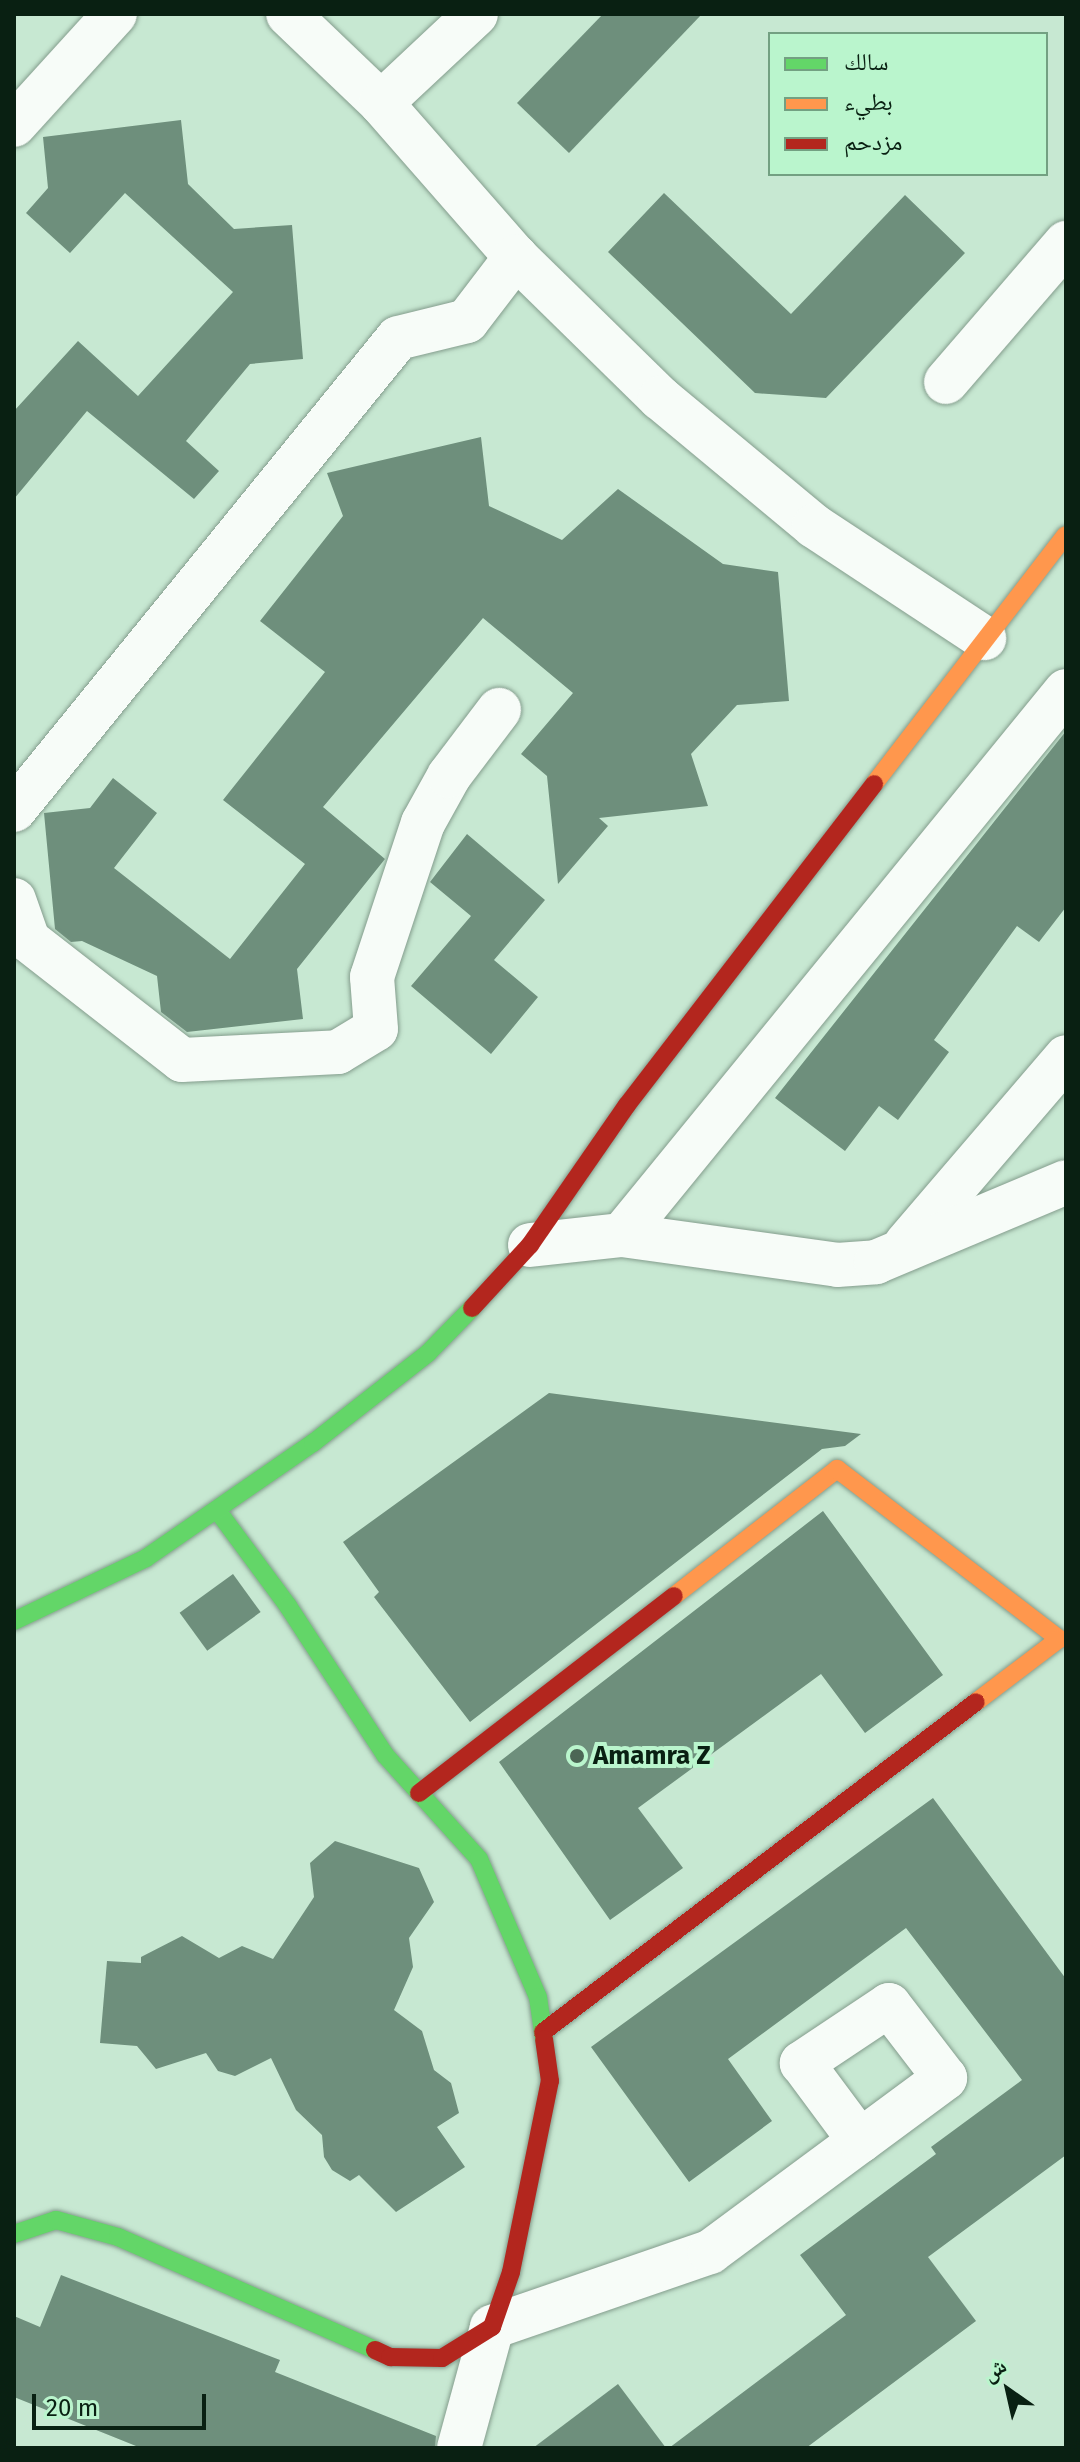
<!DOCTYPE html>
<html>
<head>
<meta charset="utf-8">
<style>
  body { margin:0 }
  #map { position:relative; width:1080px; height:2462px; overflow:hidden; background:#c7e8d2; font-family:"Fira Sans","Noto Naskh Arabic",sans-serif }
  div>[style] { position:absolute }
  .building>* { inset:0; background:#6e8f7c; transform-origin:0 0 }
  .roads { filter:drop-shadow(0 0 2px #849d8d) drop-shadow(0 0 2px #849d8d) }
  .street>* { height:44px; margin:-22px; padding:0 22px; transform-origin:22px; border-radius:22px; background:#f7fcf8 }
  .fast>* { height:18px; margin:-9px; padding:0 9px; transform-origin:9px; border-radius:9px; background:#63d668 }
  .slow>* { height:18px; margin:-9px; padding:0 9px; transform-origin:9px; border-radius:9px; background:#ff974d }
  .jam>* { height:18px; margin:-9px; padding:0 9px; transform-origin:9px; border-radius:9px; background:#b3261e }
  .dots>* { width:22px; height:22px; translate:-50% -50%; box-sizing:border-box; border:4px solid #baf5cd; border-radius:50% }
  span { translate:-50% -50%; white-space:nowrap; text-align:center; line-height:1.15; -webkit-text-stroke:8px #baf5cd; paint-order:stroke }
  .poi-label { font-size:26px; color:#092012; font-weight:700 }
  .left { translate:0 -50%; text-align:left }
  .frame { position:absolute; inset:0; border:16px solid #092012; pointer-events:none }
  .legend { position:absolute; left:768px; top:32px; width:280px; height:144px; box-sizing:border-box; background:#baf5cd; border:2px solid #73a082; margin:0; padding:10px 14px; list-style:none; font-size:24px; color:#092012 }
  .legend li { display:flex; align-items:center; gap:16px; height:40px }
  .legend b { width:40px; border:2px solid #73a082 }
  .north { position:absolute; left:968px; top:2350px; width:80px; height:80px; -webkit-text-stroke:6px #baf5cd; paint-order:stroke; rotate:326deg; font-size:22px; font-weight:700; line-height:32px; text-align:center; color:#092012 }
  .north::after { content:''; display:block; margin:auto; width:28px; height:36px; background:#092012; clip-path:polygon(50% 0,100% 100%,50% 72%,0 100%) }
  .scale { position:absolute; left:32px; top:2394px; width:174px; height:36px; box-sizing:border-box; border:4px solid #092012; border-top:0; padding-left:10px; font-size:24px; line-height:28px; white-space:nowrap; color:#092012; -webkit-text-stroke:6px #baf5cd; paint-order:stroke }
</style>
</head>
<body>
<div id="map">
  <div class="building">
    <i style="clip-path:polygon(603px 14px,702px 14px,569px 153px,517px 103px)"></i>
    <i style="clip-path:polygon(181px 120px,188px 184px,234px 229px,292px 225px,303px 359px,250px 364px,186px 441px,219px 471px,194px 499px,87px 411px,14px 499px,14px 411px,78px 341px,138px 396px,233px 292px,125px 193px,70px 253px,26px 213px,48px 188px,43px 137px)"></i>
    <i style="clip-path:polygon(664px 193px,791px 314px,905px 195px,965px 253px,826px 398px,755px 393px,608px 252px)"></i>
    <i style="clip-path:polygon(481px 437px,489px 506px,562px 540px,618px 489px,723px 564px,778px 572px,789px 701px,737px 705px,691px 754px,708px 806px,599px 818px,608px 826px,558px 884px,547px 776px,521px 754px,573px 693px,483px 618px,323px 807px,385px 859px,297px 969px,303px 1019px,187px 1032px,161px 1012px,157px 976px,82px 941px,71px 942px,55px 929px,44px 813px,90px 808px,113px 778px,157px 813px,114px 868px,230px 959px,305px 864px,223px 800px,325px 672px,260px 621px,343px 516px,327px 473px)"></i>
    <i style="clip-path:polygon(1066px 731px,1066px 907px,1039px 942px,1017px 926px,934px 1040px,949px 1052px,898px 1120px,879px 1106px,845px 1151px,775px 1098px)"></i>
    <i style="clip-path:polygon(467px 834px,545px 900px,494px 960px,538px 997px,491px 1054px,411px 986px,471px 916px,430px 882px)"></i>
    <i style="clip-path:polygon(549px 1393px,861px 1434px,845px 1446px,822px 1449px,470px 1722px,374px 1597px,379px 1592px,343px 1542px)"></i>
    <i style="clip-path:polygon(823px 1511px,943px 1675px,865px 1733px,821px 1674px,638px 1808px,683px 1868px,610px 1920px,499px 1762px)"></i>
    <i style="left:233px;top:1574px;width:47px;height:66px;rotate:54deg"></i>
    <i style="clip-path:polygon(933px 1798px,1066px 1979px,1066px 2155px,928px 2257px,976px 2321px,806px 2448px,669px 2448px,846px 2315px,800px 2255px,936px 2154px,931px 2147px,1022px 2080px,906px 1928px,728px 2059px,772px 2121px,689px 2182px,591px 2047px)"></i>
    <i style="clip-path:polygon(335px 1841px,419px 1868px,434px 1902px,409px 1938px,413px 1967px,394px 2010px,422px 2031px,434px 2070px,451px 2083px,459px 2113px,437px 2127px,465px 2167px,396px 2212px,359px 2175px,350px 2181px,332px 2170px,324px 2157px,322px 2135px,296px 2110px,271px 2058px,235px 2076px,218px 2071px,206px 2053px,156px 2069px,137px 2046px,100px 2043px,107px 1961px,141px 1963px,141px 1957px,182px 1936px,219px 1958px,242px 1946px,273px 1959px,314px 1897px,310px 1863px)"></i>
    <i style="clip-path:polygon(61px 2275px,280px 2360px,275px 2372px,436px 2436px,435px 2448px,141px 2448px,14px 2397px,14px 2316px,40px 2327px)"></i>
    <i style="clip-path:polygon(618px 2384px,666px 2448px,533px 2448px)"></i>
  </div>
  <div class="roads">
    <div class="street">
      <i style="left:288px;top:14px;width:129px;rotate:43.7deg"></i>
      <i style="left:381px;top:103px;width:205px;rotate:48.8deg"></i>
      <i style="left:516px;top:257px;width:202px;rotate:44.4deg"></i>
      <i style="left:660px;top:398px;width:200px;rotate:39.7deg"></i>
      <i style="left:814px;top:526px;width:204px;rotate:33.4deg"></i>
      <i style="left:381px;top:103px;width:130px;rotate:-43.1deg"></i>
      <i style="left:14px;top:125px;width:150px;rotate:-47.7deg"></i>
      <i style="left:946px;top:382px;width:184px;rotate:-49.2deg"></i>
      <i style="left:14px;top:810px;width:608px;rotate:-50.87deg"></i>
      <i style="left:398px;top:338px;width:71px;rotate:-13.8deg"></i>
      <i style="left:467px;top:321px;width:81px;rotate:-52.6deg"></i>
      <i style="left:14px;top:900px;width:42px;rotate:70.7deg"></i>
      <i style="left:28px;top:940px;width:195px;rotate:37.9deg"></i>
      <i style="left:182px;top:1060px;width:156px;rotate:-2.9deg"></i>
      <i style="left:338px;top:1052px;width:44px;rotate:-31.2deg"></i>
      <i style="left:376px;top:1029px;width:52px;rotate:-94.4deg"></i>
      <i style="left:372px;top:977px;width:162px;rotate:-71.7deg"></i>
      <i style="left:423px;top:823px;width:54px;rotate:-61deg"></i>
      <i style="left:449px;top:776px;width:83px;rotate:-52.9deg"></i>
      <i style="left:622px;top:1235px;width:702px;rotate:-50.78deg"></i>
      <i style="left:906px;top:1244px;width:246px;rotate:-49.4deg"></i>
      <i style="left:530px;top:1245px;width:93px;rotate:-6.2deg"></i>
      <i style="left:622px;top:1235px;width:217px;rotate:7.9deg"></i>
      <i style="left:837px;top:1265px;width:39px;rotate:-4deg"></i>
      <i style="left:876px;top:1262px;width:206px;rotate:-22.8deg"></i>
      <i style="left:459px;top:2448px;width:125px;rotate:-74.7deg"></i>
      <i style="left:492px;top:2327px;width:231px;rotate:-19deg"></i>
      <i style="left:710px;top:2252px;width:187px;rotate:-36.5deg"></i>
      <i style="left:860px;top:2141px;width:106px;rotate:-36.5deg"></i>
      <i style="left:945px;top:2078px;width:92px;rotate:-127.5deg"></i>
      <i style="left:889px;top:2005px;width:105px;rotate:146.3deg"></i>
      <i style="left:802px;top:2063px;width:97px;rotate:53.4deg"></i>
    </div>
    <div class="fast">
      <i style="left:217px;top:1510px;width:119px;rotate:53.5deg"></i>
      <i style="left:288px;top:1606px;width:178px;rotate:56.9deg"></i>
      <i style="left:385px;top:1755px;width:140px;rotate:47.9deg"></i>
      <i style="left:479px;top:1859px;width:150px;rotate:66.9deg"></i>
      <i style="left:538px;top:1997px;width:42px;rotate:81.9deg"></i>
      <i style="left:14px;top:1621px;width:146px;rotate:-25.5deg"></i>
      <i style="left:146px;top:1558px;width:203px;rotate:-34.6deg"></i>
      <i style="left:313px;top:1443px;width:146px;rotate:-38deg"></i>
      <i style="left:428px;top:1353px;width:63px;rotate:-45.6deg"></i>
      <i style="left:14px;top:2234px;width:44px;rotate:-18.4deg"></i>
      <i style="left:56px;top:2220px;width:64px;rotate:15.3deg"></i>
      <i style="left:118px;top:2237px;width:281px;rotate:23.7deg"></i>
    </div>
    <div class="slow">
      <i style="left:874px;top:784px;width:314px;rotate:-52.4deg"></i>
      <i style="left:674px;top:1596px;width:207px;rotate:-37.9deg"></i>
      <i style="left:837px;top:1469px;width:280px;rotate:37.4deg"></i>
      <i style="left:1059px;top:1639px;width:104px;rotate:142.8deg"></i>
    </div>
    <div class="jam">
      <i style="left:472px;top:1308px;width:86px;rotate:-47.4deg"></i>
      <i style="left:530px;top:1245px;width:170px;rotate:-55.3deg"></i>
      <i style="left:627px;top:1105px;width:405px;rotate:-52.4deg"></i>
      <i style="left:419px;top:1793px;width:322px;rotate:-37.7deg"></i>
      <i style="left:543px;top:2032px;width:544px;rotate:-37.31deg"></i>
      <i style="left:375px;top:2350px;width:17px;rotate:25deg"></i>
      <i style="left:390px;top:2357px;width:52px;rotate:1.1deg"></i>
      <i style="left:442px;top:2358px;width:59px;rotate:-31.8deg"></i>
      <i style="left:492px;top:2327px;width:58px;rotate:-70.9deg"></i>
      <i style="left:511px;top:2272px;width:195px;rotate:-78.5deg"></i>
      <i style="left:550px;top:2081px;width:42px;rotate:-98.1deg"></i>
    </div>
  </div>
  <div class="dots">
    <i style="left:577px;top:1756px;background:#4c6655"></i>
  </div>
  <div class="poi-label">
    <span class="left" style="left:593px;top:1756px">Amamra Z</span>
  </div>
  <div class="frame"></div>
  <ul class="legend">
  <li><b style="height:10px;background:#63d668"></b>سالك</li>
  <li><b style="height:10px;background:#ff974d"></b>بطيء</li>
  <li><b style="height:10px;background:#b3261e"></b>مزدحم</li>
  </ul>
  <div class="north">ش</div>
  <div class="scale">20 m</div>
</div>
</body>
</html>
